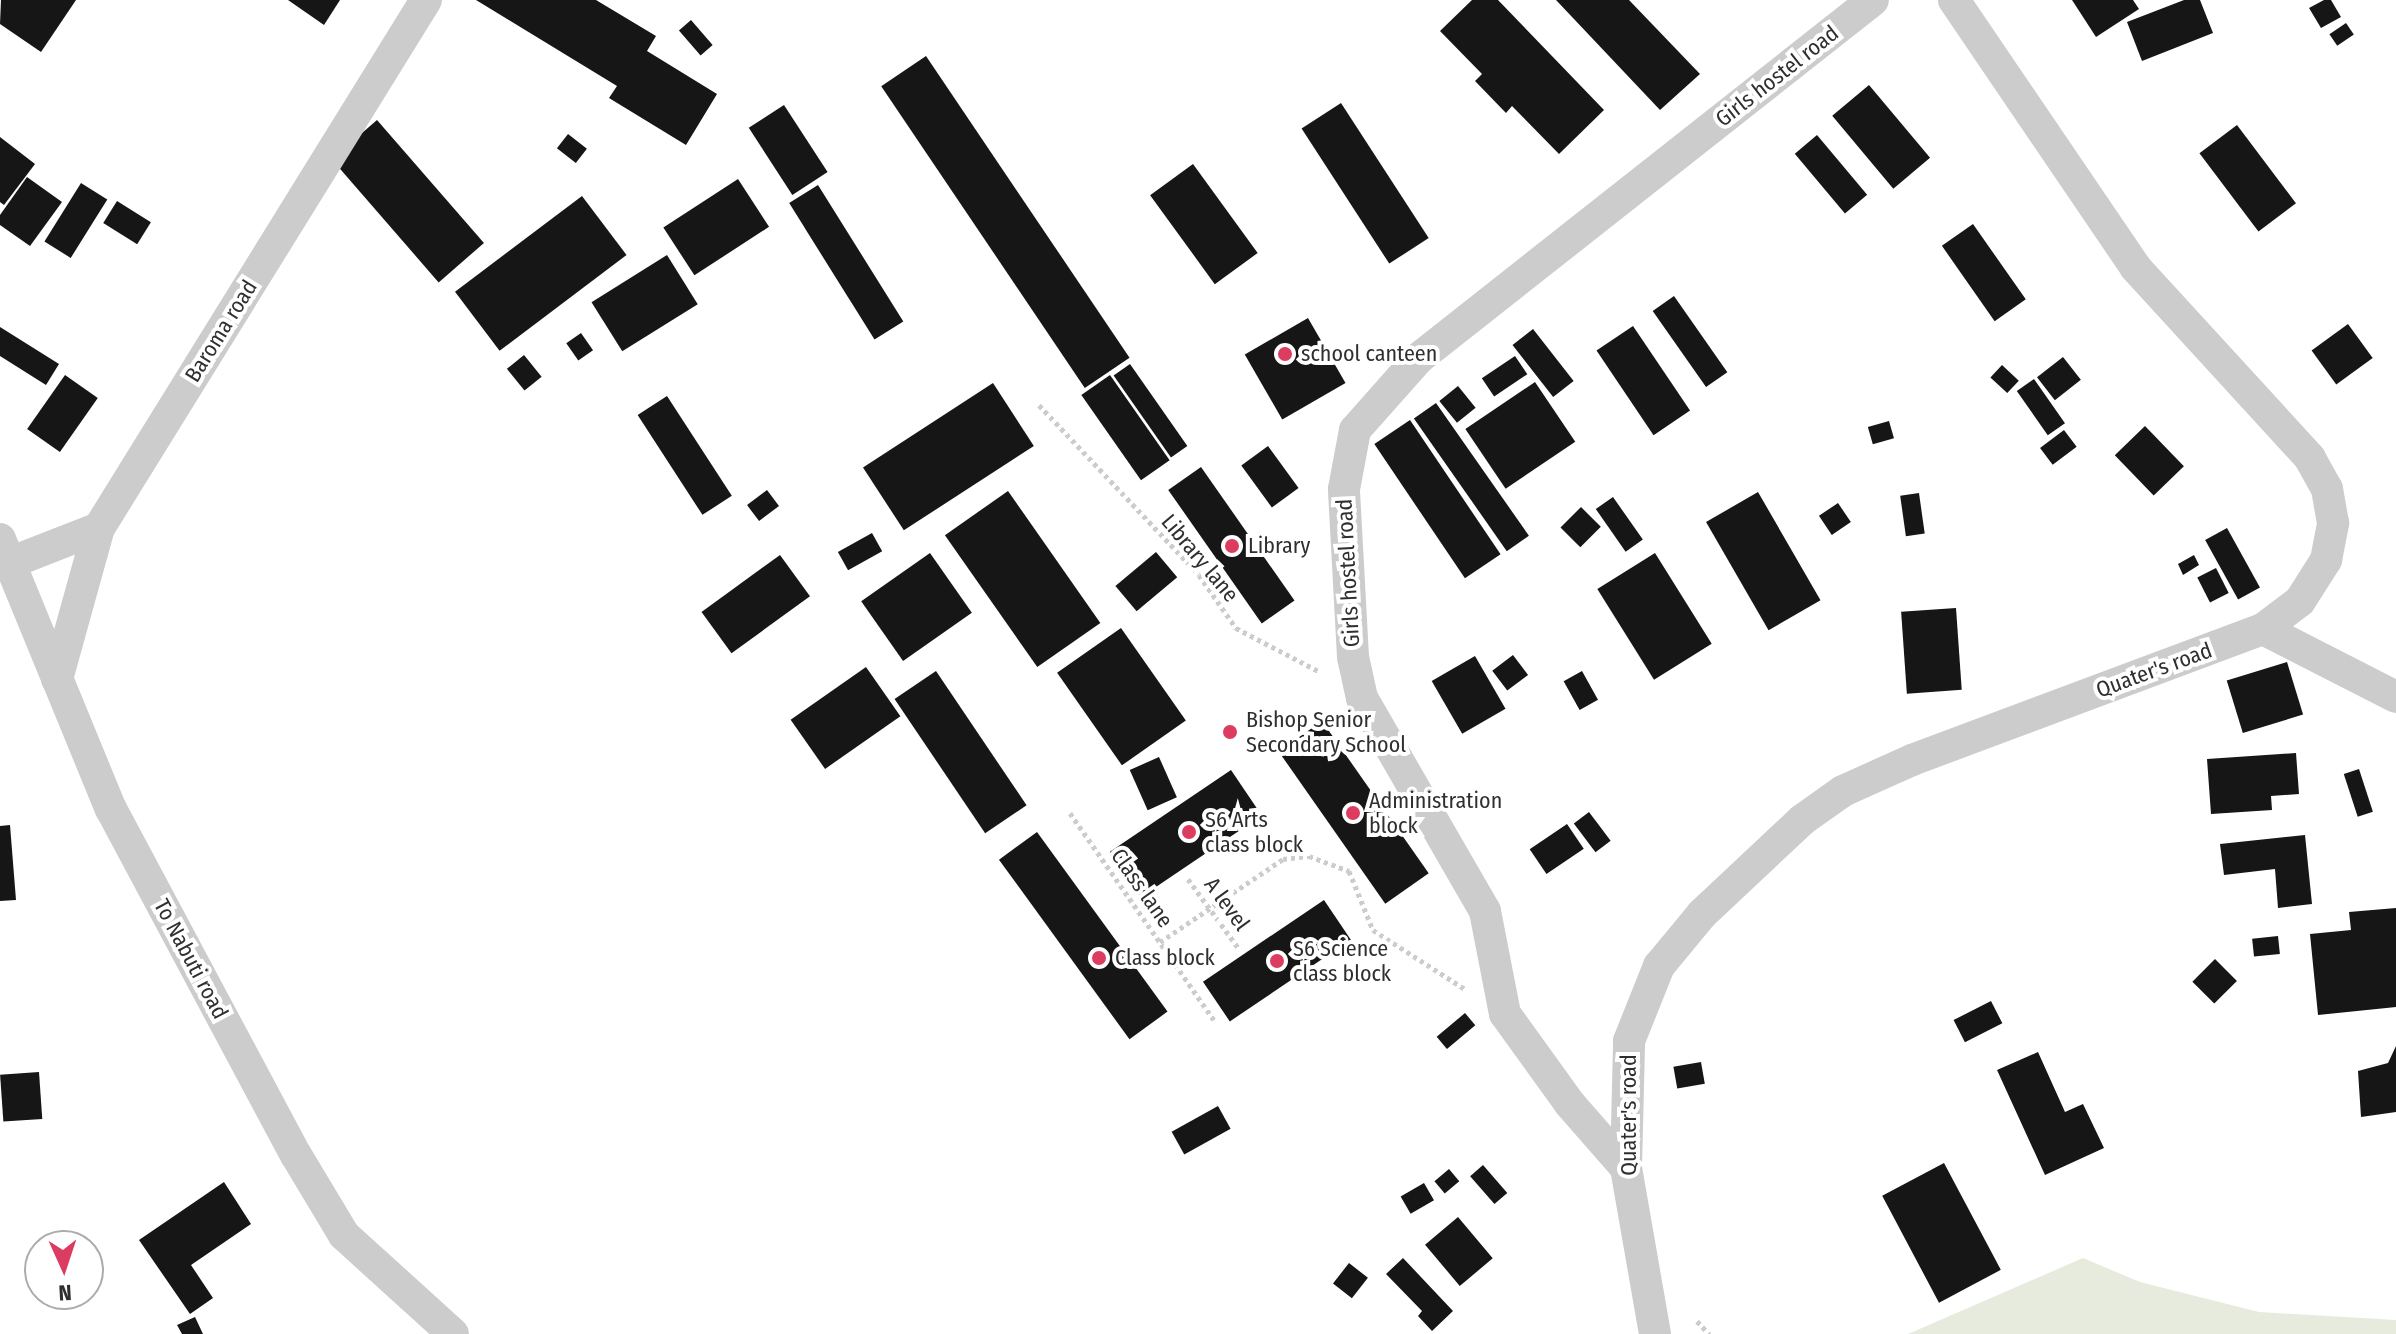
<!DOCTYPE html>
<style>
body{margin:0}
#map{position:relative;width:2396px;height:1334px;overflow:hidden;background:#fff;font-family:"Fira Sans Condensed",sans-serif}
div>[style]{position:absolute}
.green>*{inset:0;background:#e7ebde}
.building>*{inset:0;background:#161616;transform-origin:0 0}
.path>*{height:5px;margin-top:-2.5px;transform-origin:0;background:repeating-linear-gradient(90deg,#ccc 0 4px,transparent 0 8px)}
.street>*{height:32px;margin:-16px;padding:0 16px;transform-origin:16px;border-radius:16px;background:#ccc}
.dots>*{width:22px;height:22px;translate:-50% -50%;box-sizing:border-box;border:4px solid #fff;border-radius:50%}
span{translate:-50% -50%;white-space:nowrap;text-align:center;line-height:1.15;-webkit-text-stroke:8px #fff;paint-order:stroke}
.street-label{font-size:22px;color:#2f2f2f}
.poi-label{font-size:22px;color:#2f2f2f}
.left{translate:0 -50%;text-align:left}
.north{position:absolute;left:24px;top:1230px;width:80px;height:80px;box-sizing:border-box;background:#fff;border:2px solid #acacac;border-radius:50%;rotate:177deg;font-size:22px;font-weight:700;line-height:32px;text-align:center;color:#2f2f2f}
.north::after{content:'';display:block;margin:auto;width:28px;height:36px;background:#dc3c60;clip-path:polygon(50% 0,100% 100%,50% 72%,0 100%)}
</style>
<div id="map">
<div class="green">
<i style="clip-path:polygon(2083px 1258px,2140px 1282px,2259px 1312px,2396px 1320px,2396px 1334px,1908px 1334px)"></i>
</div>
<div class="building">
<i style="clip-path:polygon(1px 0,76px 0,41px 52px,0 24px)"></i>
<i style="clip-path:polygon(288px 0,340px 0,324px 25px)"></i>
<i style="clip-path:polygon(476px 0,596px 0,656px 36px,647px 51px,717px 94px,686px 145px,609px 98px,617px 86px)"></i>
<i style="clip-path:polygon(1472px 0,1498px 0,1604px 110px,1559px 154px,1512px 106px,1506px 113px,1475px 81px,1482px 74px,1440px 31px)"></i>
<i style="clip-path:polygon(1556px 0,1629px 0,1700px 74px,1660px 110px)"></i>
<i style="clip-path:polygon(2072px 0,2133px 0,2139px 9px,2096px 37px)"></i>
<i style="clip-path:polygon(2184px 0,2200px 0,2213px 33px,2142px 61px,2127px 22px)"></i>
<i style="clip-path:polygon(2324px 0,2331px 0,2341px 17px,2321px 28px,2309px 8px)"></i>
<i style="left:691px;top:20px;width:33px;height:16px;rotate:49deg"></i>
<i style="left:2346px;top:23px;width:14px;height:20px;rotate:56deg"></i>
<i style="left:926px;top:56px;width:364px;height:54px;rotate:56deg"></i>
<i style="left:1869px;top:85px;width:95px;height:48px;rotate:50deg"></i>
<i style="left:1341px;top:103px;width:161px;height:47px;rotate:57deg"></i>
<i style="left:784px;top:105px;width:80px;height:42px;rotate:57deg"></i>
<i style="left:377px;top:120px;width:163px;height:60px;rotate:49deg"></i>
<i style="left:2237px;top:125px;width:98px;height:47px;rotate:53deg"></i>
<i style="left:568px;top:134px;width:24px;height:18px;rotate:38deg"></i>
<i style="left:1817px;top:135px;width:78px;height:29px;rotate:50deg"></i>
<i style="clip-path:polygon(0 137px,35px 164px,4px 205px,0 202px)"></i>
<i style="left:1193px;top:164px;width:110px;height:53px;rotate:54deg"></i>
<i style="clip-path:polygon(27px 177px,62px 202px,30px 246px,0 225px,0 215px)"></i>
<i style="left:738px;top:179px;width:57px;height:89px;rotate:57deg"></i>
<i style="left:81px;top:183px;width:31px;height:69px;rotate:32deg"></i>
<i style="left:818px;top:185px;width:161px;height:34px;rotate:58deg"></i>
<i style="left:582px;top:196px;width:74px;height:159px;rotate:53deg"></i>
<i style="left:117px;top:201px;width:40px;height:26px;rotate:32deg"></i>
<i style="left:1973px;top:224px;width:92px;height:38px;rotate:55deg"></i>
<i style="left:667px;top:255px;width:58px;height:89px;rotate:58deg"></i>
<i style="left:1674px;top:296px;width:93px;height:26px;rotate:55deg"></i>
<i style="left:1308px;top:318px;width:75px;height:73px;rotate:60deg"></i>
<i style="left:2348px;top:324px;width:42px;height:45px;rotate:54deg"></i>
<i style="left:1633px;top:326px;width:102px;height:44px;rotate:56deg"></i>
<i style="clip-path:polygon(0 327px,59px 364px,46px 385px,0 356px)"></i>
<i style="left:1533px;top:329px;width:66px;height:26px;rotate:52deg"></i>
<i style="left:581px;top:333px;width:21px;height:18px;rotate:55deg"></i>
<i style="left:524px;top:355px;width:28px;height:22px;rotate:51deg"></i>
<i style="left:1515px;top:356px;width:22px;height:40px;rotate:56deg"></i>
<i style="left:2063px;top:357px;width:29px;height:33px;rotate:52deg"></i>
<i style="left:1130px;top:364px;width:100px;height:20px;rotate:55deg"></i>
<i style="left:2002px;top:365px;width:23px;height:17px;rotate:43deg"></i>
<i style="left:65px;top:375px;width:40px;height:66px;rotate:35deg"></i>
<i style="left:1110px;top:375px;width:104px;height:35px;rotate:55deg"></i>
<i style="left:2034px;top:379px;width:54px;height:21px;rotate:55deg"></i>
<i style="left:1535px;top:382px;width:72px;height:84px;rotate:56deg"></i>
<i style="left:993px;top:383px;width:75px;height:155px;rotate:57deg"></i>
<i style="left:1458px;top:386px;width:28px;height:24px;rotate:51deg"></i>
<i style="left:667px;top:396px;width:119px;height:35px;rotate:57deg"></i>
<i style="left:1436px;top:403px;width:162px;height:27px;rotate:55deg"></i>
<i style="left:1410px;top:420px;width:162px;height:43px;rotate:56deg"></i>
<i style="left:1889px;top:421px;width:18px;height:22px;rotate:74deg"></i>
<i style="left:2145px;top:426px;width:56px;height:42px;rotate:46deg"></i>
<i style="left:2064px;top:430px;width:21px;height:30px;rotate:53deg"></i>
<i style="left:1268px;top:446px;width:52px;height:33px;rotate:54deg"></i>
<i style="left:1201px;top:467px;width:163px;height:40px;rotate:55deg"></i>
<i style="left:767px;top:490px;width:20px;height:25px;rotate:53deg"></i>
<i style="left:1008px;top:491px;width:161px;height:77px;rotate:55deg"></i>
<i style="left:1758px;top:492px;width:125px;height:60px;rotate:60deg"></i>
<i style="left:1919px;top:493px;width:41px;height:19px;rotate:82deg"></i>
<i style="left:1613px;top:497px;width:52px;height:21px;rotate:55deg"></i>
<i style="left:1838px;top:503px;width:23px;height:23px;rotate:56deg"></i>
<i style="left:1581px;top:507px;width:28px;height:29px;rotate:45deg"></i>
<i style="left:2227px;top:528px;width:68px;height:25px;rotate:61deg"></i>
<i style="left:872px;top:533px;width:21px;height:39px;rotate:61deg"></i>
<i style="left:1156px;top:552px;width:33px;height:53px;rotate:50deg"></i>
<i style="left:930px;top:553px;width:73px;height:84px;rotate:55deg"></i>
<i style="left:1655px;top:553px;width:107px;height:68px;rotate:58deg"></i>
<i style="left:780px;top:555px;width:51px;height:97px;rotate:54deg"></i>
<i style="clip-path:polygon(2194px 555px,2199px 565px,2183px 575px,2178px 564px)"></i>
<i style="left:2216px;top:568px;width:28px;height:21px;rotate:63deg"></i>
<i style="left:1956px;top:608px;width:82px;height:55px;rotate:86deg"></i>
<i style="left:1121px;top:628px;width:113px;height:78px;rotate:55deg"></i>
<i style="left:1513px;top:655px;width:25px;height:26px;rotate:53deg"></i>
<i style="left:1475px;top:656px;width:61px;height:50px;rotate:60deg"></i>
<i style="left:2287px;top:662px;width:55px;height:63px;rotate:73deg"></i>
<i style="left:866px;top:667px;width:60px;height:92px;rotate:55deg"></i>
<i style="left:936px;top:671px;width:162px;height:50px;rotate:56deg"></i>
<i style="left:1582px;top:671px;width:33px;height:21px;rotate:61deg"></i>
<i style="left:1322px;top:721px;width:186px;height:53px;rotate:55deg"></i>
<i style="clip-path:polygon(2296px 753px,2299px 794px,2271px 796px,2272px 810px,2211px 814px,2207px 759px)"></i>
<i style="left:1159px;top:757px;width:44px;height:32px;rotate:66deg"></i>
<i style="left:2359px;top:769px;width:45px;height:16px;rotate:72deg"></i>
<i style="left:1231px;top:770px;width:55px;height:146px;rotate:56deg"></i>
<i style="left:1589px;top:812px;width:36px;height:19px;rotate:53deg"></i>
<i style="left:1567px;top:824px;width:30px;height:45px;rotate:56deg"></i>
<i style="clip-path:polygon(10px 825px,16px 900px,0 901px,0 826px)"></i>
<i style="left:1037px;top:832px;width:222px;height:47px;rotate:54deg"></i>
<i style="clip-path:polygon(2305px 835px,2312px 904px,2278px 908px,2275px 869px,2224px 875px,2220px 844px)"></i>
<i style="left:1324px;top:900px;width:48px;height:146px;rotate:56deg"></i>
<i style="clip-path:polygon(2396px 908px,2396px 1007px,2318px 1015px,2310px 934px,2351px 930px,2349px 912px)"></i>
<i style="left:2278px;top:936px;width:18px;height:26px;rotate:84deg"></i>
<i style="left:2215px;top:959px;width:31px;height:32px;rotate:45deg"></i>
<i style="left:1991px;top:1001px;width:25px;height:42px;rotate:63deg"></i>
<i style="left:1465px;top:1013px;width:16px;height:37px;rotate:50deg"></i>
<i style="clip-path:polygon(2396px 1046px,2396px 1112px,2361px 1117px,2358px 1071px,2388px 1063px)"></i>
<i style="clip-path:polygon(2038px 1052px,2065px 1112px,2083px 1104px,2104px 1148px,2045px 1175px,1997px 1070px)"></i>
<i style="left:1701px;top:1062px;width:22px;height:28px;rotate:80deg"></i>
<i style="left:39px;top:1072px;width:47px;height:39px;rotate:86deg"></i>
<i style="left:1218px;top:1106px;width:26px;height:53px;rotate:61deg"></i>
<i style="left:1944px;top:1163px;width:121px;height:70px;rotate:62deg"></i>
<i style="left:1483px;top:1165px;width:37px;height:17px;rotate:49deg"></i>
<i style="left:1449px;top:1169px;width:16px;height:19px;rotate:50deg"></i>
<i style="clip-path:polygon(224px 1182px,251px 1224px,191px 1265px,213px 1298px,190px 1314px,139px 1240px)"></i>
<i style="left:1424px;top:1183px;width:20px;height:27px;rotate:60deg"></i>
<i style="left:1458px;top:1217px;width:54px;height:43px;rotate:50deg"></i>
<i style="clip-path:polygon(1403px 1258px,1453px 1311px,1432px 1331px,1418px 1316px,1422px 1311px,1386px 1274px)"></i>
<i style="left:1349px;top:1263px;width:24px;height:26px;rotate:38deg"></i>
<i style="clip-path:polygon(195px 1317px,203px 1334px,182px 1334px,177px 1325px)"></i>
</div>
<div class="path">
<i style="left:1039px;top:405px;width:233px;rotate:46.7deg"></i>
<i style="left:1199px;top:575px;width:65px;rotate:55.1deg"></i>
<i style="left:1236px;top:628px;width:95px;rotate:27.6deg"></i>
<i style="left:1070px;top:813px;width:252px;rotate:55.2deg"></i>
<i style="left:1188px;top:879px;width:87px;rotate:53.9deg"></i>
<i style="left:1160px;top:942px;width:148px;rotate:-34deg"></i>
<i style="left:1283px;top:859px;width:26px;rotate:-7deg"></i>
<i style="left:1309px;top:856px;width:43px;rotate:20.6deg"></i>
<i style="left:1349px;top:871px;width:64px;rotate:67.9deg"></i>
<i style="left:1373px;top:930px;width:109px;rotate:32.7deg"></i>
<i style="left:1697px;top:1321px;width:18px;rotate:47deg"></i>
</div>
<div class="street">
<i style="left:0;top:539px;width:292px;rotate:67.7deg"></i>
<i style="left:111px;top:809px;width:392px;rotate:61.9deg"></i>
<i style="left:296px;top:1155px;width:93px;rotate:59deg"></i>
<i style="left:344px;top:1235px;width:147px;rotate:42.2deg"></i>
<i style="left:12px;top:562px;width:93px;rotate:-21.3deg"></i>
<i style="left:2263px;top:629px;width:149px;rotate:27.1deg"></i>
<i style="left:57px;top:679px;width:157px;rotate:-74.5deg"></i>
<i style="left:99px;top:528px;width:621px;rotate:-58.23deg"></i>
<i style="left:1626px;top:1168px;width:85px;rotate:-131.2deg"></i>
<i style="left:1570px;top:1104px;width:111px;rotate:-125.8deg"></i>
<i style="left:1505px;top:1014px;width:105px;rotate:-101deg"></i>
<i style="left:1485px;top:911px;width:246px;rotate:-120deg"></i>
<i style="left:1362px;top:698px;width:42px;rotate:-102.4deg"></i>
<i style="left:1353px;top:657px;width:168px;rotate:-93.1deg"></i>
<i style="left:1344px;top:489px;width:60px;rotate:-79.4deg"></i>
<i style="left:1355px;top:430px;width:96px;rotate:-48.4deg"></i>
<i style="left:1419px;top:358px;width:578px;rotate:-38.26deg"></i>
<i style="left:1655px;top:1334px;width:169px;rotate:-99.9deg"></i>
<i style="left:1626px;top:1168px;width:127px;rotate:-88.6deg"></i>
<i style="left:1629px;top:1041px;width:81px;rotate:-68.2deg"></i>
<i style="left:1659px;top:966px;width:67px;rotate:-50.4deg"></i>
<i style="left:1702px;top:914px;width:137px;rotate:-43.2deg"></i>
<i style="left:1802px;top:820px;width:50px;rotate:-35.3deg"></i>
<i style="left:1843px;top:791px;width:76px;rotate:-24.2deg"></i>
<i style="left:1912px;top:760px;width:375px;rotate:-20.5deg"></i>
<i style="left:2263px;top:629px;width:46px;rotate:-37.1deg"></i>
<i style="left:2300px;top:601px;width:49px;rotate:-57.6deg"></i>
<i style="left:2326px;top:560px;width:38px;rotate:-79deg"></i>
<i style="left:2333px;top:523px;width:35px;rotate:-100deg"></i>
<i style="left:2327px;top:489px;width:35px;rotate:-119deg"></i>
<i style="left:2310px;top:458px;width:258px;rotate:-132.5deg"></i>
<i style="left:2136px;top:268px;width:324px;rotate:-124.2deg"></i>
</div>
<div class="dots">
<i style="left:1285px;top:354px;background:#dc3c60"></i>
<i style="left:1232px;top:546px;background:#dc3c60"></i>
<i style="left:1230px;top:732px;background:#dc3c60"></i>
<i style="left:1353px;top:813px;background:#dc3c60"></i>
<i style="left:1189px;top:832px;background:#dc3c60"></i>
<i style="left:1099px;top:958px;background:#dc3c60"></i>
<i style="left:1277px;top:961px;background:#dc3c60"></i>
</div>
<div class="street-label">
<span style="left:1777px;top:76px;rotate:-38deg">Girls hostel road</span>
<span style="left:221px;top:331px;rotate:-58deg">Baroma road</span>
<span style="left:1200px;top:558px;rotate:50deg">Library lane</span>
<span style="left:1348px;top:573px;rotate:-93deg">Girls hostel road</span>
<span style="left:2154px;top:670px;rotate:-20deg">Quater's road</span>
<span style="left:1142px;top:888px;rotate:55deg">Class lane</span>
<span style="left:1227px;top:904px;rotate:54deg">A level</span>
<span style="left:191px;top:959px;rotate:62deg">To Nabuti road</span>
<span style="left:1629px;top:1115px;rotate:-90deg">Quater's road</span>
</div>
<div class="poi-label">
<span class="left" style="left:1301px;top:354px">school canteen</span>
<span class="left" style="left:1248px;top:546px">Library</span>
<span class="left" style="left:1246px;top:732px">Bishop Senior<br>Secondary School</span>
<span class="left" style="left:1369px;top:813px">Administration<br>block</span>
<span class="left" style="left:1205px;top:832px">S6 Arts<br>class block</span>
<span class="left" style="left:1293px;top:961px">S6 Science<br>class block</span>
<span class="left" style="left:1115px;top:958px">Class block</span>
</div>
<div class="north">N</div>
</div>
